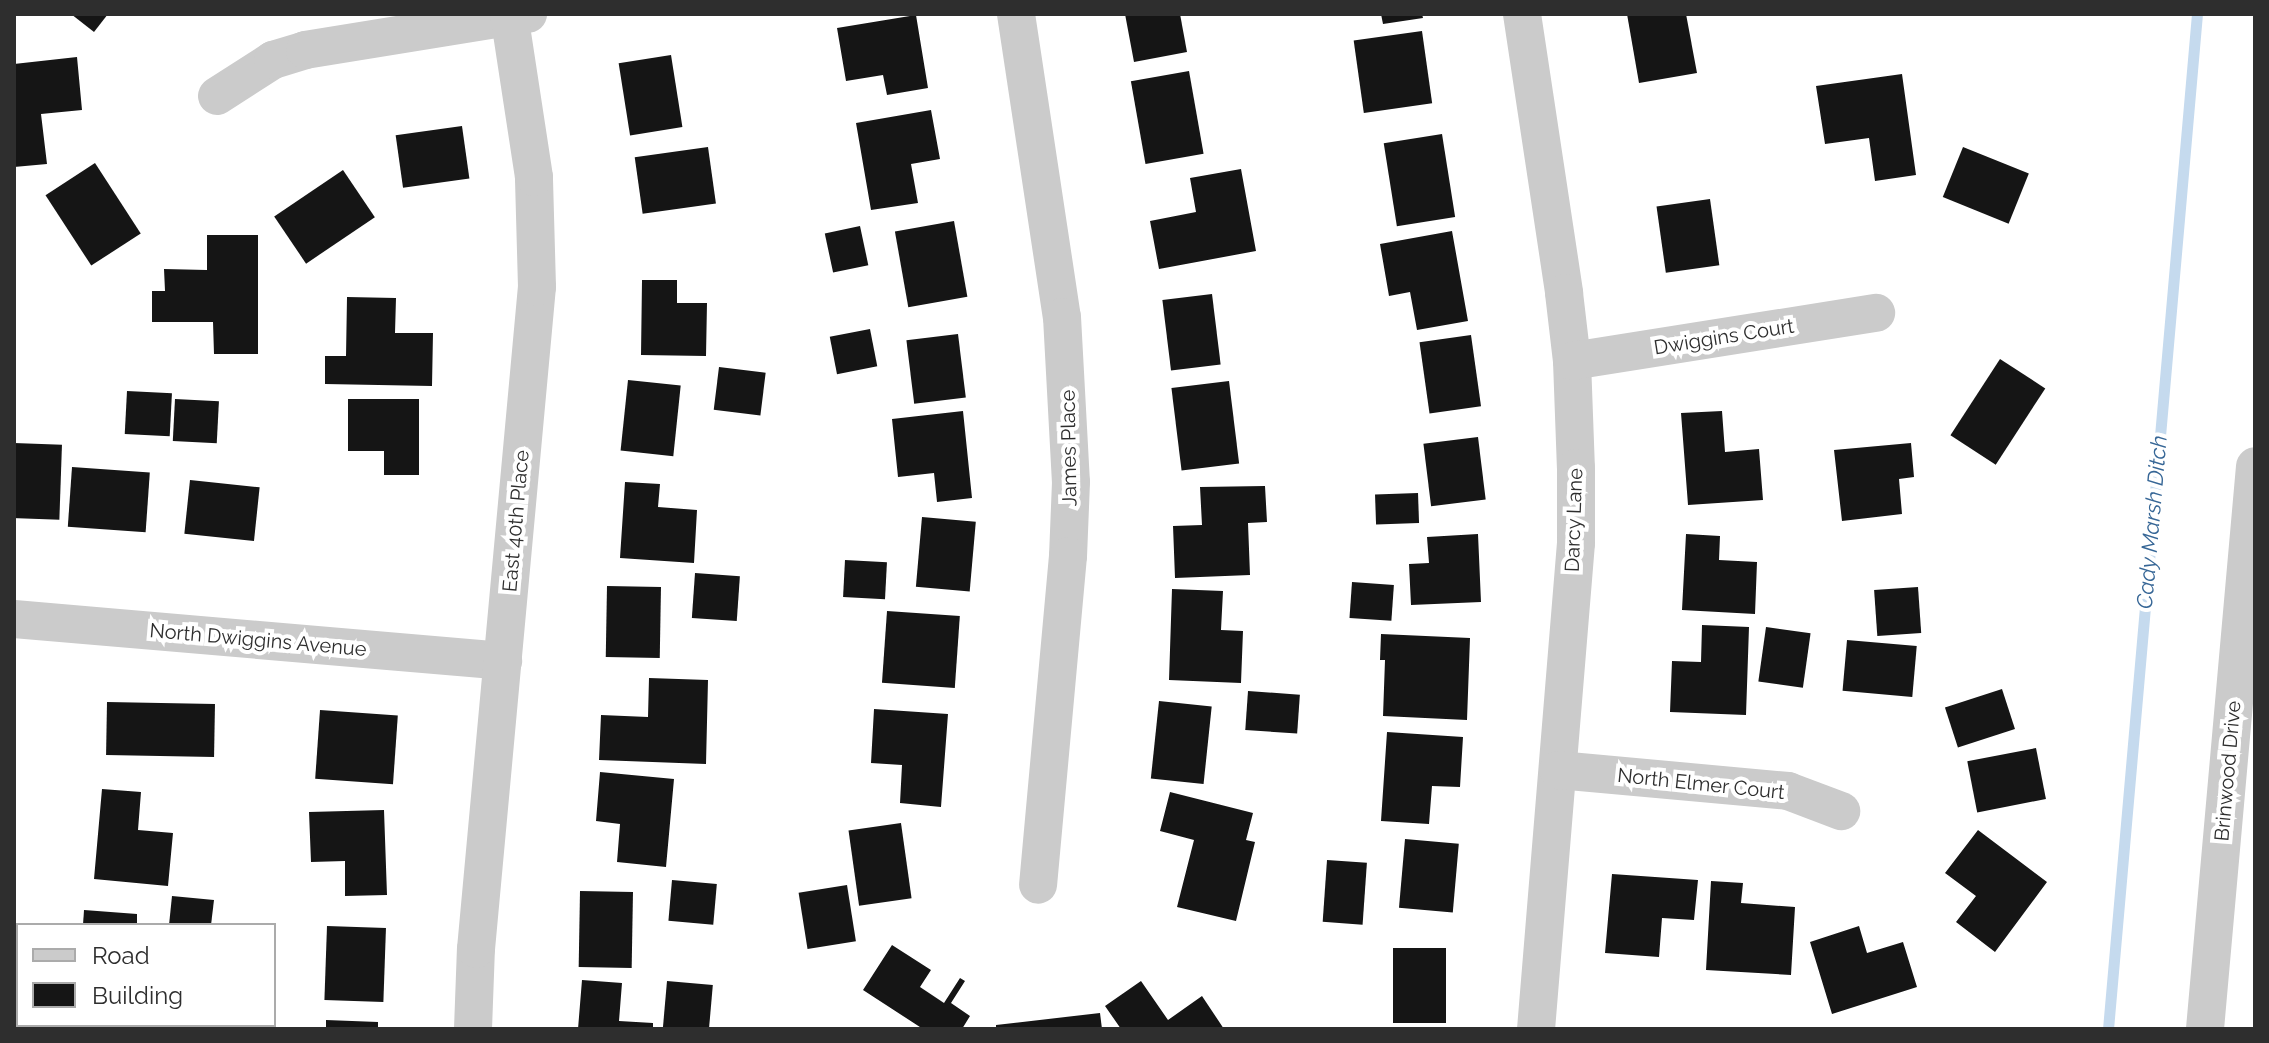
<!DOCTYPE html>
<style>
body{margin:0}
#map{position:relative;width:2269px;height:1043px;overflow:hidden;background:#fff;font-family:Raleway,sans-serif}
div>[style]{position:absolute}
.stream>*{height:11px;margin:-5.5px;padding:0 5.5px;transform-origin:5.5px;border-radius:5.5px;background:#c5daee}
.building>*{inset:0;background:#151515;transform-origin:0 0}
.minor>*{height:38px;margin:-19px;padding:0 19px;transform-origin:19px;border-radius:19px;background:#cbcbcb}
span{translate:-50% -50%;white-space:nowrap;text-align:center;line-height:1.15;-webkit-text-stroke:8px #fff;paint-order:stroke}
.street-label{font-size:20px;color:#2e2e2e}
.water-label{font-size:22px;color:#366696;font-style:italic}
.frame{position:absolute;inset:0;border:16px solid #2e2e2e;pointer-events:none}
.legend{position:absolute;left:16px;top:923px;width:260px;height:104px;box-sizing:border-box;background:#fff;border:2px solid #ababab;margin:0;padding:10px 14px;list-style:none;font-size:24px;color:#2e2e2e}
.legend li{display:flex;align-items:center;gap:16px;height:40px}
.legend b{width:40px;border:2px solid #ababab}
</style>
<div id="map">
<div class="stream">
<i style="left:2108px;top:1029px;width:1019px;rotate:-84.99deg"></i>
</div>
<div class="building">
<i style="clip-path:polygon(71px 14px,108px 14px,94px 32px)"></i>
<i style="clip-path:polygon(1125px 14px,1180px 14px,1187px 52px,1134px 62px)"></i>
<i style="clip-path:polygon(1381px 14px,1422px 14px,1423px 18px,1383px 24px)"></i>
<i style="clip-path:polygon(1627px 14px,1686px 14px,1697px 73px,1639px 83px)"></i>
<i style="clip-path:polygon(916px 15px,928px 88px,887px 95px,883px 75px,846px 81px,837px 28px)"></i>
<i style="left:1422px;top:31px;width:73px;height:69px;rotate:82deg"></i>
<i style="left:671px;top:55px;width:73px;height:53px;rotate:81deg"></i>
<i style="clip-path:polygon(77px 57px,82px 110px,41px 114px,47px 164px,14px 167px,14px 64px)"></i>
<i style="left:1189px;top:71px;width:84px;height:59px;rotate:80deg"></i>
<i style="clip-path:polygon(1902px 74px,1916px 175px,1875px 181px,1869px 138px,1825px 144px,1816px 86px)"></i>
<i style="clip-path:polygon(931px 110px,940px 159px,911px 164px,918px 203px,871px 210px,856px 123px)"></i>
<i style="left:462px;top:126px;width:53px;height:67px;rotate:82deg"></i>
<i style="left:1442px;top:134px;width:84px;height:59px;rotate:81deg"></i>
<i style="left:708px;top:147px;width:57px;height:74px;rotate:82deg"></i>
<i style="left:1963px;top:147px;width:71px;height:54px;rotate:22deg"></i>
<i style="left:95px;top:163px;width:84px;height:59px;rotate:57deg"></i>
<i style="clip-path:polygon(1241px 169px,1256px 251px,1159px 269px,1150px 221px,1196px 212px,1190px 178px)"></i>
<i style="left:343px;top:170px;width:57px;height:83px;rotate:56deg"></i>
<i style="left:1710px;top:199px;width:67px;height:54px;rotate:82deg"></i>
<i style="left:954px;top:221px;width:77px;height:60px;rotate:80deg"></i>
<i style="left:860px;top:226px;width:40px;height:36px;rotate:78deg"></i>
<i style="clip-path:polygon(1452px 231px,1468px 321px,1417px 330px,1410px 292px,1389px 296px,1380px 244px)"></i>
<i style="clip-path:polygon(207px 235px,258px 235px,258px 354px,214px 354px,213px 322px,152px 322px,152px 291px,165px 291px,164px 269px,207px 270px)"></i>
<i style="clip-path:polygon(642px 280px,677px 280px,677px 303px,707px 303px,706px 356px,641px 355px)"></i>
<i style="left:1212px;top:294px;width:71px;height:50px;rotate:83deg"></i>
<i style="clip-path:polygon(347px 297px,396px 298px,395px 333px,433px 333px,432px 386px,325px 384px,325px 356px,346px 356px)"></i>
<i style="left:870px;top:329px;width:38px;height:41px;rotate:79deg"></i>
<i style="left:958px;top:334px;width:64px;height:52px;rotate:83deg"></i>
<i style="left:1471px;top:335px;width:72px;height:52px;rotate:82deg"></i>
<i style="left:2000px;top:359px;width:54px;height:91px;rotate:33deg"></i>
<i style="left:719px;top:367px;width:47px;height:43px;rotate:7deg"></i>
<i style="left:628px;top:380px;width:53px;height:71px;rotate:6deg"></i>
<i style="left:1229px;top:381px;width:83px;height:58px;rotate:83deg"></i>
<i style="left:127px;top:391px;width:45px;height:43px;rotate:3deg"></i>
<i style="left:175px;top:399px;width:44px;height:42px;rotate:3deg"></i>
<i style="clip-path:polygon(348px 399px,419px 399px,419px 475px,384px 475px,384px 451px,348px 451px)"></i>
<i style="clip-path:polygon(963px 411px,972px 498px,937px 502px,934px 473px,898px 477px,892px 419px)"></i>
<i style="clip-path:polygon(1722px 411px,1725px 452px,1759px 449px,1763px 500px,1688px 505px,1681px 413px)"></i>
<i style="left:1478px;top:437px;width:63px;height:55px;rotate:83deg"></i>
<i style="left:14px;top:443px;width:48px;height:75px;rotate:2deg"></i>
<i style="clip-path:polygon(1911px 443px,1914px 477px,1899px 479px,1902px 514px,1842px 521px,1834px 450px)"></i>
<i style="left:72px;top:467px;width:78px;height:60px;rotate:4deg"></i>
<i style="left:190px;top:480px;width:70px;height:54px;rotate:6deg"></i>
<i style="clip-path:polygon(625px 482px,660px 484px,658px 507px,697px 510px,694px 563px,620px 558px)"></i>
<i style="clip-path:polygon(1265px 486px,1267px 522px,1248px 523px,1250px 575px,1175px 578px,1173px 526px,1202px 525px,1200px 487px)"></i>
<i style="left:1418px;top:493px;width:30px;height:43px;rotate:88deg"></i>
<i style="left:922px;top:517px;width:54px;height:70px;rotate:5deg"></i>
<i style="clip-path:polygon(1478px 534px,1481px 602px,1411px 605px,1409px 564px,1429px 563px,1427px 537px)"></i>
<i style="clip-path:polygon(1686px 534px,1720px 536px,1719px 560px,1757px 562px,1755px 614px,1682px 610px)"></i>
<i style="left:845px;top:560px;width:42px;height:37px;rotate:3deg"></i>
<i style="left:695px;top:573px;width:45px;height:45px;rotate:4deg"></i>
<i style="left:1352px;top:582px;width:42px;height:36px;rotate:4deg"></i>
<i style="left:607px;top:586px;width:54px;height:71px;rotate:1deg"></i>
<i style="left:1918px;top:587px;width:46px;height:44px;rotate:86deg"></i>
<i style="clip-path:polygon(1172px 589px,1223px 591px,1221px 630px,1243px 631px,1241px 683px,1169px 680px)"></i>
<i style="left:887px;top:611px;width:73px;height:72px;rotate:4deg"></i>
<i style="clip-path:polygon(1702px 625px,1749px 627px,1746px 715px,1670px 712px,1672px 661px,1701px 662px)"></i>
<i style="left:1766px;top:627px;width:45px;height:55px;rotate:8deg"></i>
<i style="clip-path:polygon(1381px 634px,1470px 638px,1467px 720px,1383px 716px,1385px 660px,1380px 660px)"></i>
<i style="left:1847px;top:640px;width:70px;height:51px;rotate:5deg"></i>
<i style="clip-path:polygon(649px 678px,708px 680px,706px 764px,599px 760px,601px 715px,648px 717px)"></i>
<i style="left:2002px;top:689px;width:42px;height:60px;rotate:72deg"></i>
<i style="left:1248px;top:691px;width:52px;height:39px;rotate:4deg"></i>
<i style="left:1159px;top:701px;width:53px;height:78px;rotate:6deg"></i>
<i style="left:107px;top:702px;width:108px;height:53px;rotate:1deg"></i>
<i style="clip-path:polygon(874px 709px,948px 714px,941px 807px,900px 803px,902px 765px,871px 763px)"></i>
<i style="left:320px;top:710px;width:78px;height:69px;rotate:4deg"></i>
<i style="clip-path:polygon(1387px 732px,1463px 737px,1460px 787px,1432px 786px,1429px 824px,1381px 821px)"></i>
<i style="left:2036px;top:748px;width:52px;height:70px;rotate:79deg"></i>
<i style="clip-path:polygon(600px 772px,674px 779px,666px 867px,617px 862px,620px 824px,596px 821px)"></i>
<i style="clip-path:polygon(102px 789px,141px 792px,138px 830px,173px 833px,168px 886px,94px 879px)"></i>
<i style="clip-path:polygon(1170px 792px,1253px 813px,1246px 840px,1255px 842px,1236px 921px,1177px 907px,1194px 840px,1160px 831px)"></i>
<i style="clip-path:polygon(384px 810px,387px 895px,345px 896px,345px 861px,311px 862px,309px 812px)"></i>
<i style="left:901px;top:823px;width:76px;height:53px;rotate:82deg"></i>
<i style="clip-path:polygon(1978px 830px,2047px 882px,1995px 952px,1956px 922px,1976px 896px,1945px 873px)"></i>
<i style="left:1405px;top:839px;width:54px;height:69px;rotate:5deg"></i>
<i style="left:1327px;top:860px;width:40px;height:62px;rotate:4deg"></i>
<i style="clip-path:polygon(1612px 874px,1698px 880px,1694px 920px,1662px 918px,1659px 957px,1605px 953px)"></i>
<i style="left:672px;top:880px;width:45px;height:41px;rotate:5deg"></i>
<i style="clip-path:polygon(1711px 881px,1743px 883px,1741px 903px,1795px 907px,1791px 975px,1706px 970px)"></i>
<i style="left:847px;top:885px;width:57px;height:49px;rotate:81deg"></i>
<i style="left:580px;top:891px;width:53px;height:76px;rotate:1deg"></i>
<i style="clip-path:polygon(172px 896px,214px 900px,211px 925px,169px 925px)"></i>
<i style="clip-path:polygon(84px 910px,137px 914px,137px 925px,83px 925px)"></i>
<i style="left:327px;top:926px;width:59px;height:74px;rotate:2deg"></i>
<i style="clip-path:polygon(1859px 926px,1867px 953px,1903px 942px,1917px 987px,1832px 1014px,1810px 942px)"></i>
<i style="clip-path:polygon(892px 945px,931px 970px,920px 987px,944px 1003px,960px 978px,965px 981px,951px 1003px,970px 1016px,962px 1029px,923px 1029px,863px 990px)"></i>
<i style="left:1393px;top:948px;width:53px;height:75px"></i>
<i style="clip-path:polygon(582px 980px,622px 983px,619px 1021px,653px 1023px,653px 1029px,578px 1029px)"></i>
<i style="left:667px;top:981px;width:46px;height:48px;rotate:5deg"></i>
<i style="clip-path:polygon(1141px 981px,1168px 1020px,1202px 996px,1224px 1029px,1121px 1029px,1105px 1006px)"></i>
<i style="clip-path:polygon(1100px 1013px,1102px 1029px,996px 1029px,996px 1025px)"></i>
<i style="clip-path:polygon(326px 1020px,378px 1022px,378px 1029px,326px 1029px)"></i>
<i style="left:106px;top:1025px;width:53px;height:4px"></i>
</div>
<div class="minor">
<i style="left:1016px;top:14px;width:306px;rotate:81.4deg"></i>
<i style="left:1062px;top:317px;width:165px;rotate:86.9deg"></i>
<i style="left:1071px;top:482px;width:74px;rotate:92.3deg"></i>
<i style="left:1068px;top:556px;width:330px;rotate:95.2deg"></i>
<i style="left:1522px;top:14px;width:282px;rotate:81.4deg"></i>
<i style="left:1564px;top:293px;width:68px;rotate:83.3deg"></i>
<i style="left:1572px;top:361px;width:107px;rotate:87.9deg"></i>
<i style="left:1576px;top:468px;width:75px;rotate:90deg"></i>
<i style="left:1576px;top:543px;width:488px;rotate:94.7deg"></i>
<i style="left:217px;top:96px;width:67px;rotate:-32.7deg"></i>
<i style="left:273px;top:60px;width:34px;rotate:-17deg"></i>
<i style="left:305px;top:50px;width:226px;rotate:-9.2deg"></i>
<i style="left:1572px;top:361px;width:308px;rotate:-9deg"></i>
<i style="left:14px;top:619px;width:491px;rotate:4.9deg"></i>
<i style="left:1558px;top:770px;width:231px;rotate:5.2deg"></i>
<i style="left:1788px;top:791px;width:57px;rotate:20.7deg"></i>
<i style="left:473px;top:1029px;width:80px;rotate:-87.9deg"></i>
<i style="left:476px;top:949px;width:665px;rotate:-84.74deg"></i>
<i style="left:537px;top:287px;width:110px;rotate:-91.6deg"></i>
<i style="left:534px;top:177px;width:165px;rotate:-98.7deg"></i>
<i style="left:2205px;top:1029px;width:565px;rotate:-84.92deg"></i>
</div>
<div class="street-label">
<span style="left:1724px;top:337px;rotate:-9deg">Dwiggins Court</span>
<span style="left:1069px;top:448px;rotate:-91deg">James Place</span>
<span style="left:1574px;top:520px;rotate:-88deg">Darcy Lane</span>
<span style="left:516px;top:521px;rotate:-85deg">East 40th Place</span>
<span style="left:258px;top:640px;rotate:5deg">North Dwiggins Avenue</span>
<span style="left:2228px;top:771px;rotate:-85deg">Brinwood Drive</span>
<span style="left:1701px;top:784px;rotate:6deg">North Elmer Court</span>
</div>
<div class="water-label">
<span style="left:2152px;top:522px;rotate:-85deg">Cady Marsh Ditch</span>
</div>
<div class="frame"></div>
<ul class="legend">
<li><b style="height:10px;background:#cbcbcb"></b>Road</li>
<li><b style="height:22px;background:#151515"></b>Building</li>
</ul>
</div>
